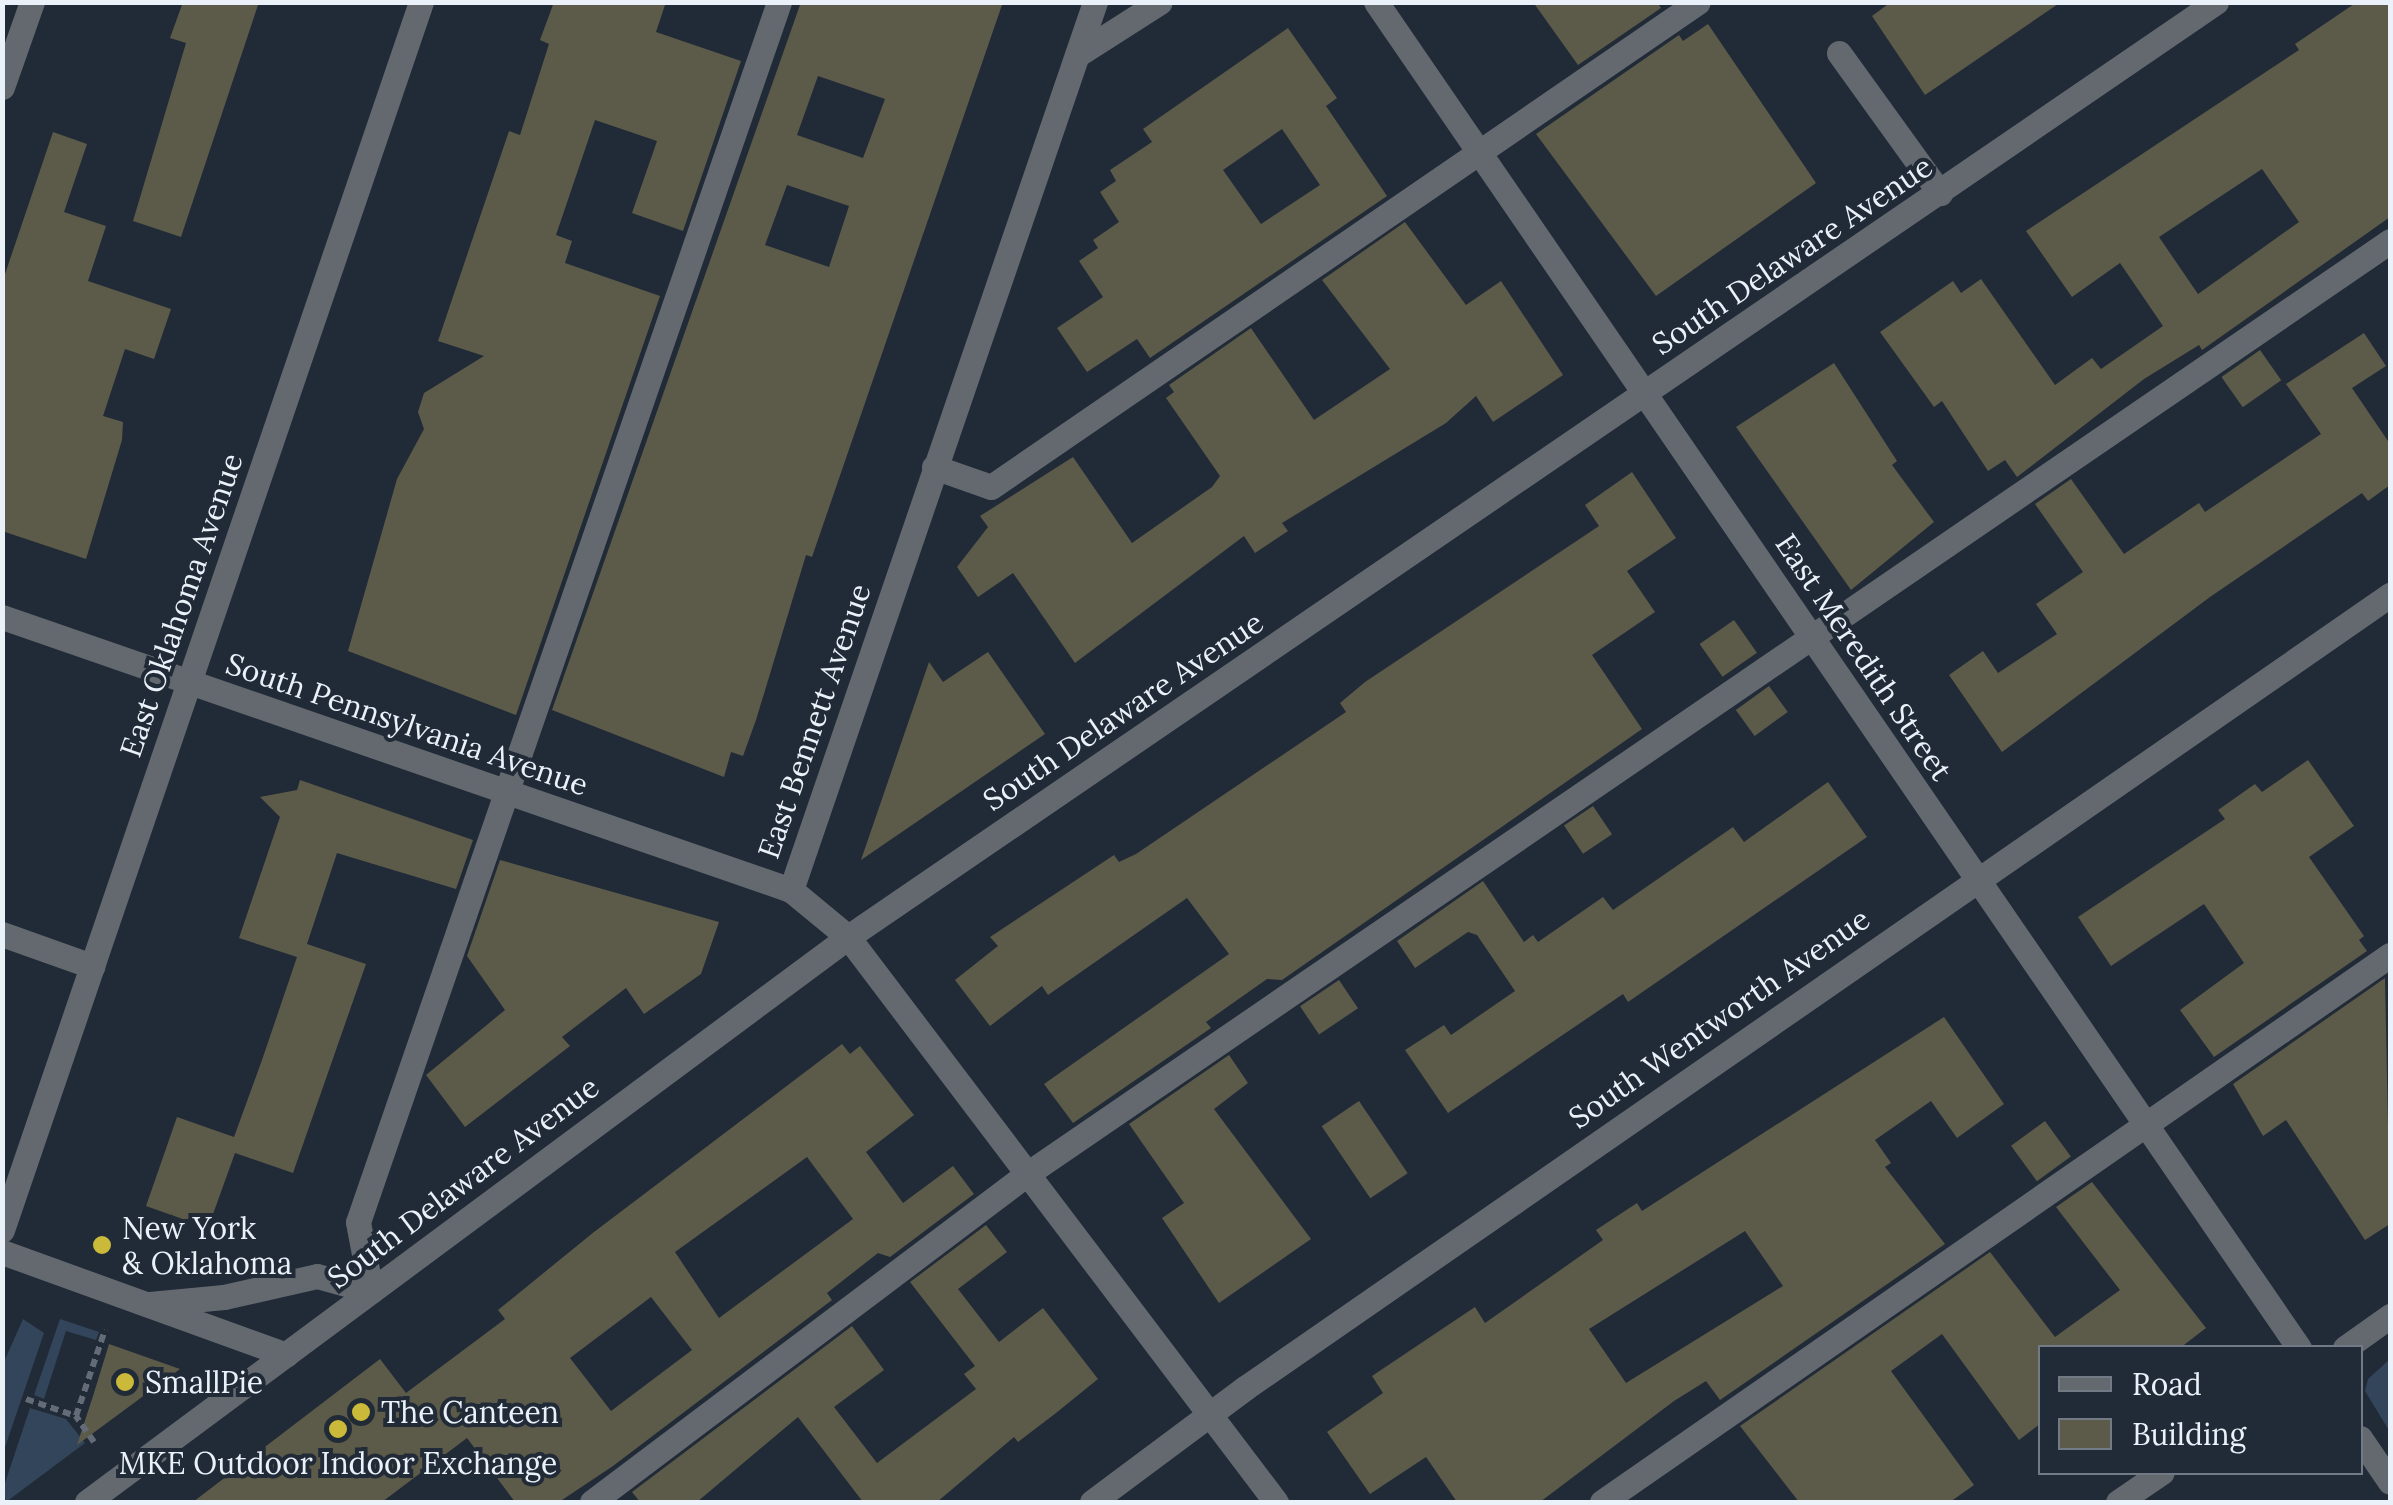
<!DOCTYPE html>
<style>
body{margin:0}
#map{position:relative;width:2393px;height:1505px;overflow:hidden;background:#212b37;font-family:Lora,serif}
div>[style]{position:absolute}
.green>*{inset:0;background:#33455b}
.building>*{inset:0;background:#5c5a49;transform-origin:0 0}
.path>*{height:6px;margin-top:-3px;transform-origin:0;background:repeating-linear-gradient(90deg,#636c76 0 8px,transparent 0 13px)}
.minor>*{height:25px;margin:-12.5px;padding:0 12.5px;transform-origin:12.5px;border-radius:12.5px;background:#646970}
.dots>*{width:28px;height:28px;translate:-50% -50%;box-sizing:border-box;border:5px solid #212b37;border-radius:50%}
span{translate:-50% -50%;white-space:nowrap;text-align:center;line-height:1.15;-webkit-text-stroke:8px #212b37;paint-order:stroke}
.street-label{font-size:30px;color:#eaf1f9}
.poi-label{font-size:30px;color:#eaf1f9}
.left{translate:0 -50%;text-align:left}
.frame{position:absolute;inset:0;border:5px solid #eaf1f9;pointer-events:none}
.legend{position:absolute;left:2038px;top:1345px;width:325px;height:130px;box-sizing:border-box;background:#212b37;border:2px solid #717a85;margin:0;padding:12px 18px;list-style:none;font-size:30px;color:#eaf1f9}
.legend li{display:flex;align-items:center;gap:20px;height:50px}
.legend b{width:50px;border:2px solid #717a85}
</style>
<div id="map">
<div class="green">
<i style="clip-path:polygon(23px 1319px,44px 1333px,3px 1453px,3px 1364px)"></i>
<i style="clip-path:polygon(60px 1319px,99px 1332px,96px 1340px,66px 1331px,44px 1399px,34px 1395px)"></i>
<i style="clip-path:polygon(2390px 1359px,2390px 1432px,2365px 1391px,2368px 1379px)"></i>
<i style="clip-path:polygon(30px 1408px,66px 1419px,85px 1443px,6px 1502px,3px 1489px)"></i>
</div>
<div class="building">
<i style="clip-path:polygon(183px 2px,259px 2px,181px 237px,133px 221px,186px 43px,170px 38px)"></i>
<i style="clip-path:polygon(554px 2px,666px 2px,656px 32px,741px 61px,683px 231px,632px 213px,657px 141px,595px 120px,556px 235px,572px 241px,565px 263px,660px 296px,516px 715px,348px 651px,397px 479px,424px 429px,418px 412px,424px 393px,484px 356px,438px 341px,509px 131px,520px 135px,549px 44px,540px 40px)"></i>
<i style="clip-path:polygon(evenodd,801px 2px,1003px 2px,812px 557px,806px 555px,756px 720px,743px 756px,731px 752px,724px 777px,552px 710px,801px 2px,818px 76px,885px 99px,863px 158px,797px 135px,818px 76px,801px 2px,787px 185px,849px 206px,829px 267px,765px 245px,787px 185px)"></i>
<i style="clip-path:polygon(1533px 2px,1657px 2px,1661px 8px,1578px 65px)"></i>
<i style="clip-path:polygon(1891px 2px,2061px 2px,1925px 95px,1872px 16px)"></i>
<i style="clip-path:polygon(evenodd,2357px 2px,2390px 2px,2390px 217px,2202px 350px,2199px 345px,2144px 379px,2017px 477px,2005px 460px,1988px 471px,1942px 401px,1934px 407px,1880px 332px,1953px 281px,1961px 293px,1981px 279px,2055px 385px,2092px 358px,2101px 369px,2163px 326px,2120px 263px,2072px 297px,2026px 231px,2299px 50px,2295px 44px,2357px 2px,2262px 169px,2299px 222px,2198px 294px,2159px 237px,2262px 169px)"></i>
<i style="clip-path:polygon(1708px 24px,1816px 183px,1656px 296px,1536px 134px,1679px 35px,1683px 41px)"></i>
<i style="clip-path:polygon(evenodd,1288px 28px,1337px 98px,1326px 106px,1387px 196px,1150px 358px,1137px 339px,1087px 372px,1057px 328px,1103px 297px,1079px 261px,1098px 248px,1093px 240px,1119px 222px,1100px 192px,1116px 181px,1110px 170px,1152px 142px,1143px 129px,1288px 28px,1282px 129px,1320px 185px,1261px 224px,1223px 170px,1282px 129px)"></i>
<i style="clip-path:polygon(53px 132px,87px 144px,64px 212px,106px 226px,88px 281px,171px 309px,154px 359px,125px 349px,103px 416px,123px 422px,122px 440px,86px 559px,2px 531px,2px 283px)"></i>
<i style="clip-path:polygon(1405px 222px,1466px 305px,1501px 281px,1563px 375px,1493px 422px,1476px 396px,1446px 423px,1282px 523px,1288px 531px,1255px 553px,1244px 536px,1075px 663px,1013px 573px,978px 597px,957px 567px,988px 527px,980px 516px,1073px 457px,1132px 543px,1212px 487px,1220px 476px,1166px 398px,1174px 392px,1169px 385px,1251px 328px,1314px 420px,1390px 369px,1322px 280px)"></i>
<i style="clip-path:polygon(2364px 333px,2386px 366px,2352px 388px,2390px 444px,2390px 485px,2368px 501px,2362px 493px,2210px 597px,2002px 752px,1949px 675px,1983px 651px,1998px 673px,2057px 634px,2036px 604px,2083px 572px,2035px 504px,2071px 479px,2124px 554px,2199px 503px,2205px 512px,2321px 434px,2286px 384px)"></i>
<i style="left:2260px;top:350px;width:37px;height:47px;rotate:55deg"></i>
<i style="clip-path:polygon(1834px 363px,1897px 461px,1892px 465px,1934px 522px,1851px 590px,1736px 427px)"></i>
<i style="clip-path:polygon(1632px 472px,1676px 538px,1627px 571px,1655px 612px,1592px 655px,1642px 729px,1282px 980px,1267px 979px,1206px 1022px,1211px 1028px,1073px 1123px,1044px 1084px,1229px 954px,1187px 898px,1048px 995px,1042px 986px,990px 1026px,955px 980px,998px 946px,990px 937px,1114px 855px,1119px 862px,1136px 854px,1346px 712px,1340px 703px,1365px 682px,1599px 526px,1585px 505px)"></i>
<i style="left:1734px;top:620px;width:40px;height:42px;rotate:55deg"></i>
<i style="clip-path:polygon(988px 652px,1045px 734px,861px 860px,929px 662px,943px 682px)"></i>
<i style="left:1769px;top:686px;width:32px;height:41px;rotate:54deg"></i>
<i style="clip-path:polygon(2308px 760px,2354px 826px,2309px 857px,2364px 936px,2359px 940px,2367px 951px,2214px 1057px,2180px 1010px,2244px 963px,2204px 904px,2111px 966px,2078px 917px,2225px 819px,2218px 810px,2255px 784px,2262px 792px)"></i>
<i style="clip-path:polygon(300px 780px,473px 840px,456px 889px,337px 853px,307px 944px,366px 964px,293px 1173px,235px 1153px,208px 1228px,146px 1206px,177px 1117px,234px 1137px,262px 1060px,297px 957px,239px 938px,280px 817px,260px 797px,297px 790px)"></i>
<i style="clip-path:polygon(1828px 782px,1867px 837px,1628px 1002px,1623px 994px,1448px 1113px,1405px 1050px,1444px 1025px,1451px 1035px,1515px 991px,1477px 935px,1468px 932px,1415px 968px,1397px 941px,1483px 881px,1524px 942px,1533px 935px,1538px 942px,1603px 897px,1613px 910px,1733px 827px,1744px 842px)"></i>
<i style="left:1593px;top:806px;width:34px;height:35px;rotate:56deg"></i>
<i style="clip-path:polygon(500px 860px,719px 922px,701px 974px,644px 1014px,626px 988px,562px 1037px,570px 1046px,465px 1127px,426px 1075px,505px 1010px,467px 956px)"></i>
<i style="clip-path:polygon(2385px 978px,2390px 1224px,2365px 1240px,2286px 1120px,2263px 1136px,2233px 1084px)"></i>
<i style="left:1339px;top:980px;width:34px;height:47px;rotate:56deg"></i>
<i style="clip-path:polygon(evenodd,1944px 1017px,2004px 1104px,1957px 1138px,1931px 1101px,1875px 1140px,1891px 1163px,1885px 1167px,1945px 1244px,1720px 1400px,1706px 1381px,1674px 1401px,1540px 1502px,1457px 1502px,1426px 1457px,1370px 1494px,1327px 1432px,1383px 1393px,1372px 1376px,1475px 1307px,1485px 1323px,1603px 1240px,1596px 1230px,1637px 1203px,1642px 1211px,1944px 1017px,1745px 1231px,1783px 1286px,1626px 1383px,1589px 1329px,1745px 1231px)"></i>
<i style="clip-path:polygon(evenodd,842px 1044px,850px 1054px,860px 1046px,914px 1115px,866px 1152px,903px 1203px,953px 1166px,974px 1194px,890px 1257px,878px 1253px,827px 1293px,832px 1300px,613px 1466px,559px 1502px,515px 1502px,467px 1438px,382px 1502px,193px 1502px,380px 1359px,406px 1393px,505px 1319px,498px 1310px,594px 1232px,842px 1044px,807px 1157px,853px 1219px,719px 1318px,675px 1252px,807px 1157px,842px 1044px,651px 1297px,692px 1350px,611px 1411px,570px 1358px,651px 1297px)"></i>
<i style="clip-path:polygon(1229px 1055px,1248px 1083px,1214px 1109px,1311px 1239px,1219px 1303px,1162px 1218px,1184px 1203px,1129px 1124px)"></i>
<i style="left:1359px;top:1101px;width:87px;height:45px;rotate:56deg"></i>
<i style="left:2045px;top:1121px;width:44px;height:42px;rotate:54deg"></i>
<i style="clip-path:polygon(2092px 1182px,2206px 1328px,2180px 1348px,2040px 1348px,2040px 1424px,2019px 1440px,1942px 1334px,1891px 1371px,1974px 1485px,1950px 1502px,1799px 1502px,1740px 1426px,1990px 1252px,2055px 1337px,2120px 1290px,2056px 1207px)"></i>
<i style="clip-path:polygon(986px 1225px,1007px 1252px,958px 1289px,999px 1342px,1043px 1308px,1098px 1379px,1056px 1413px,1018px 1442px,1014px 1437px,937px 1502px,863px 1502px,798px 1417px,697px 1502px,640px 1502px,632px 1492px,852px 1326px,884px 1370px,834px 1407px,877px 1463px,976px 1389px,964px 1374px,975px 1366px,910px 1282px)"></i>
<i style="clip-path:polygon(109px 1344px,180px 1369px,77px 1445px,93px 1396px)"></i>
</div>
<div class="path">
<i style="left:26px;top:1399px;width:53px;rotate:18.8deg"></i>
<i style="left:94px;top:1442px;width:32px;rotate:-125deg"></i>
<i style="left:76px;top:1416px;width:91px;rotate:-71.4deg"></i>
</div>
<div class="minor">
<i style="left:1095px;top:2px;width:939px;rotate:108.9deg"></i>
<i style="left:791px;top:890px;width:74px;rotate:39.5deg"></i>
<i style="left:848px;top:937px;width:709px;rotate:52.86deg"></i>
<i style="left:1376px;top:2px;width:1632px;rotate:55.56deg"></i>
<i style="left:1839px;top:53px;width:173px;rotate:54.2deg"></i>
<i style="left:1077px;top:55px;width:98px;rotate:-32.6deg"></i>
<i style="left:2px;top:87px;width:90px;rotate:-70.6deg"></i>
<i style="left:934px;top:467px;width:60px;rotate:19.3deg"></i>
<i style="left:991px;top:487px;width:857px;rotate:-34.45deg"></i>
<i style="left:2px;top:617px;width:835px;rotate:19.09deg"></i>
<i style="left:2px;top:934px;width:96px;rotate:19.6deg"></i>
<i style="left:2px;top:1230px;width:1298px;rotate:-71.16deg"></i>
<i style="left:2px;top:1252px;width:302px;rotate:19.9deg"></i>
<i style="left:150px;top:1304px;width:74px;rotate:-5.4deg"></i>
<i style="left:224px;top:1297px;width:95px;rotate:-12.7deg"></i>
<i style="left:317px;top:1276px;width:56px;rotate:15.5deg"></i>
<i style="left:371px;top:1291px;width:70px;rotate:-100.7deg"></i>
<i style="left:358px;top:1222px;width:1291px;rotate:-70.96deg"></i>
<i style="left:2345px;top:1348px;width:55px;rotate:-35.4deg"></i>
<i style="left:2360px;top:1438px;width:53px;rotate:55.7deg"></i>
<i style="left:87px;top:1502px;width:948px;rotate:-36.59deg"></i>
<i style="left:848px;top:937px;width:1657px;rotate:-34.35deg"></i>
<i style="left:592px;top:1502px;width:545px;rotate:-37.02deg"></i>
<i style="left:1027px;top:1174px;width:1652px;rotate:-34.39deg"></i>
<i style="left:1092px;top:1502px;width:191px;rotate:-36.7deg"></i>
<i style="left:1245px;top:1388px;width:1393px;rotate:-34.71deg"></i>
<i style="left:1602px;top:1502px;width:959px;rotate:-34.77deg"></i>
<i style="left:2118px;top:1502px;width:53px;rotate:-34.3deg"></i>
</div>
<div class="dots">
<i style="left:102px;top:1245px;background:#cbba39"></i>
<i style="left:125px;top:1382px;background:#cbba39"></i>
<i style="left:361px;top:1412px;background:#cbba39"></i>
<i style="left:338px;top:1429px;background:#cbba39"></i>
</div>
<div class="street-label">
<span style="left:1792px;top:255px;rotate:-34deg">South Delaware Avenue</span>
<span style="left:181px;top:605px;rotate:-71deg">East Oklahoma Avenue</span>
<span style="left:1864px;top:657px;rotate:56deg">East Meredith Street</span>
<span style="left:1123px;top:711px;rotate:-34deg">South Delaware Avenue</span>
<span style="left:814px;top:721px;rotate:-71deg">East Bennett Avenue</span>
<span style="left:407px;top:724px;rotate:19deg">South Pennsylvania Avenue</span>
<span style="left:1719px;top:1018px;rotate:-35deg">South Wentworth Avenue</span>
<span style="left:463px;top:1182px;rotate:-37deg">South Delaware Avenue</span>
</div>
<div class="poi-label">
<span class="left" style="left:122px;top:1245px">New York<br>&amp; Oklahoma</span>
<span class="left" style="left:145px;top:1382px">SmallPie</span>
<span class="left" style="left:381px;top:1412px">The Canteen</span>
<span style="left:338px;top:1463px">MKE Outdoor Indoor Exchange</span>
</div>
<div class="frame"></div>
<ul class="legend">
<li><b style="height:12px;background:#646970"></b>Road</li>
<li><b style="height:28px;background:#5c5a49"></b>Building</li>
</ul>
</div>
